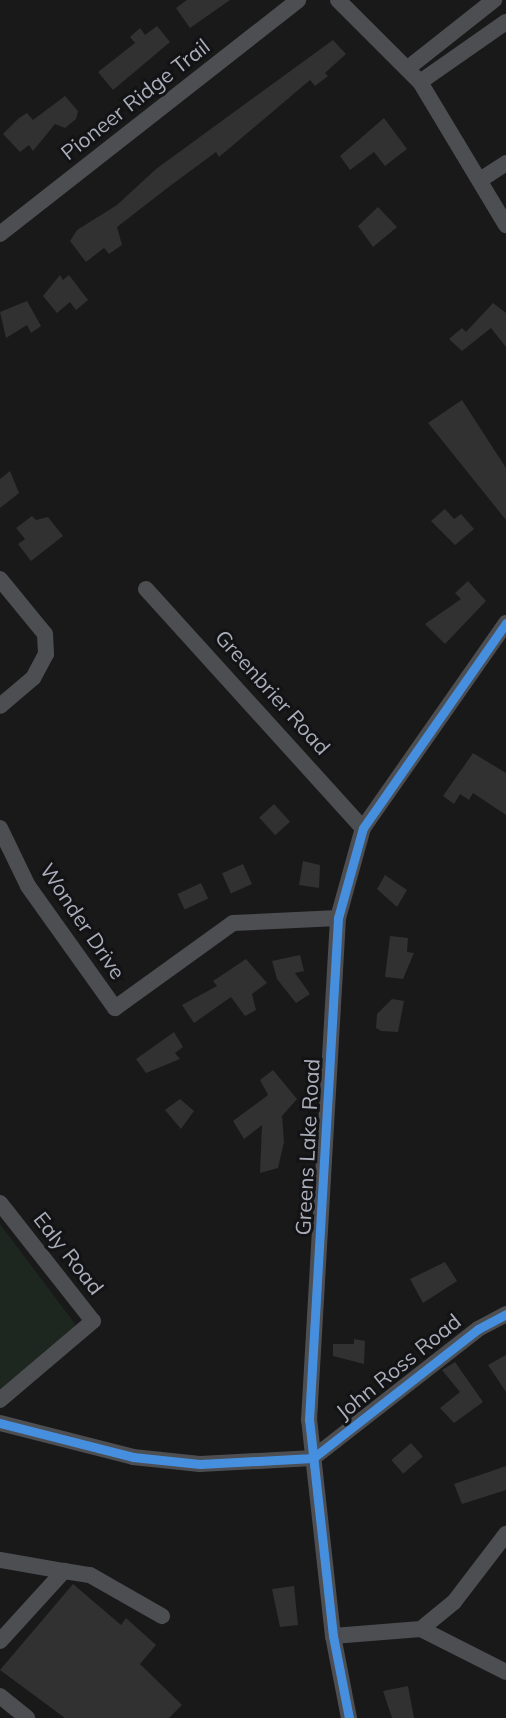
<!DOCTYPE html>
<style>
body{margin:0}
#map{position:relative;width:506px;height:1718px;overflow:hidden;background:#191919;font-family:Mulish,sans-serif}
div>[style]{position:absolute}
.green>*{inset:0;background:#1e2620}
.building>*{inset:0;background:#313131;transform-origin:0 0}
.minor>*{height:16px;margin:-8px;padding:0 8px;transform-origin:8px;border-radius:8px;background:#4c4e52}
.cycleway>*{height:9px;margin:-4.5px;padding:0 4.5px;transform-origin:4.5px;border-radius:4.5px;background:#468fdf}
span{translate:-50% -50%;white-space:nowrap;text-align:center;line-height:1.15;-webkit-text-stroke:6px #131315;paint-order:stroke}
.street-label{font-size:21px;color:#a9aeba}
</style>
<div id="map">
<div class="green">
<i style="clip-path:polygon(0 1224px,76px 1325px,0 1394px)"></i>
</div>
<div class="building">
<i style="clip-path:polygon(187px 0,230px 0,190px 28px,176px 8px)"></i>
<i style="clip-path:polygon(157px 26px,170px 42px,113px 90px,98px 72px,135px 43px,130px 37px,140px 28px,145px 35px)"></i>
<i style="clip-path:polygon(333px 40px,346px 54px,325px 73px,328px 76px,315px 86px,310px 80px,219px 157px,216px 152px,170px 186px,117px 227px,122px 245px,109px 254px,104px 248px,86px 262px,70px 241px,77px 230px,117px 205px,156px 169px)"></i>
<i style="clip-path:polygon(65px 96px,78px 111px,76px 119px,65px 128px,55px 124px,33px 151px,29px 145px,20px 152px,3px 134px,19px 118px,27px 113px,33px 120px)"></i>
<i style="clip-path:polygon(384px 118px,407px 149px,385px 166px,374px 152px,350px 170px,340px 156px)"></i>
<i style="clip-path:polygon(378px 207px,397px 227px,373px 247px,358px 226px)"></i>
<i style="clip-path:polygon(60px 275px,63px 280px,69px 275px,88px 300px,76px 310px,70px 302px,57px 313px,43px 296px)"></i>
<i style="clip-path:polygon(27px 301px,41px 326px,31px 333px,27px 325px,6px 338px,0 312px)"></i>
<i style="clip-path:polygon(493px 303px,506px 313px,506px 347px,491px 328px,462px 351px,449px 339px,462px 328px,466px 332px)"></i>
<i style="clip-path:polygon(462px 400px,506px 468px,506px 520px,428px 423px)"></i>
<i style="clip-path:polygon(10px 471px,19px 493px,0 508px,0 479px)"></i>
<i style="clip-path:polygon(445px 509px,454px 519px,461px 514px,474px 529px,455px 545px,431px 521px)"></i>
<i style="clip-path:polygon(32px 516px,36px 520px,48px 517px,63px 536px,31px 561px,18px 544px,25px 539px,16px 528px)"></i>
<i style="clip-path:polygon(468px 581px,486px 601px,445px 644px,425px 624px,461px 599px,455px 593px)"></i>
<i style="clip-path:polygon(473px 753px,506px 773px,506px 815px,473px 793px,469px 800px,460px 794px,454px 804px,443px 796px)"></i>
<i style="left:274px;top:804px;width:24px;height:20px;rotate:48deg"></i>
<i style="clip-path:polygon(303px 861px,320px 865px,319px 888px,299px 885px)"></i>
<i style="left:243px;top:864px;width:22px;height:23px;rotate:66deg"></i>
<i style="clip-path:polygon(385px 875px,407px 890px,397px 907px,377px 889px)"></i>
<i style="left:201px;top:883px;width:17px;height:26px;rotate:65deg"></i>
<i style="clip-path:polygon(390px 936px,408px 938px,407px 952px,414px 953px,403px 979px,385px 977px)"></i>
<i style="clip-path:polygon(300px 955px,304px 971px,295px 973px,310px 994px,296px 1003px,277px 979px,272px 961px)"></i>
<i style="clip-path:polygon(246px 959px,267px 983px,252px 994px,256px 1010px,245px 1016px,231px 997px,194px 1023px,182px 1005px,217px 986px,213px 981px)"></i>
<i style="clip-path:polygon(392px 999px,404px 1001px,398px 1032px,381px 1031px,376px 1028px,377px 1014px)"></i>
<i style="clip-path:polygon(174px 1032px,183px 1047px,175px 1053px,180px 1059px,146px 1073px,136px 1059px)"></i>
<i style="clip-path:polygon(273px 1070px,297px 1099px,282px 1116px,284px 1142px,278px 1168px,260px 1173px,262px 1125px,244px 1139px,233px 1121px,268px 1095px,260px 1080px)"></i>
<i style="clip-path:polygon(180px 1099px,194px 1111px,181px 1129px,165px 1110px)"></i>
<i style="clip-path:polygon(445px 1262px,457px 1281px,423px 1303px,410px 1279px)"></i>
<i style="clip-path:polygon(354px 1339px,365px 1341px,364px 1364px,333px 1356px,333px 1344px,354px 1344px)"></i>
<i style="clip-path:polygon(506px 1355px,506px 1392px,488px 1365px)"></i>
<i style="clip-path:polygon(455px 1362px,483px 1402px,454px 1423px,440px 1408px,460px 1392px,442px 1370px)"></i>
<i style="left:411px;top:1443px;width:18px;height:26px;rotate:49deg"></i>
<i style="clip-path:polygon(506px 1466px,506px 1490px,462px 1504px,454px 1484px)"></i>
<i style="clip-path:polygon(73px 1584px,121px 1625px,126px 1618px,156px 1645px,140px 1664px,182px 1705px,169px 1718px,65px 1718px,0 1670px)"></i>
<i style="clip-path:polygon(294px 1586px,298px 1625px,280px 1627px,272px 1589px)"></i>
<i style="clip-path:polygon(408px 1686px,414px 1718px,392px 1718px,383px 1691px)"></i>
</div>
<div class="minor">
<i style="left:338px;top:0;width:116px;rotate:45deg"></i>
<i style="left:420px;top:82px;width:167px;rotate:59deg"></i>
<i style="left:408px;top:68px;width:110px;rotate:-38.3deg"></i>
<i style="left:420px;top:82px;width:105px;rotate:-34.9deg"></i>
<i style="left:480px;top:180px;width:31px;rotate:-33deg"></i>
<i style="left:0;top:234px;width:379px;rotate:-38.1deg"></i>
<i style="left:0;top:579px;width:71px;rotate:50.7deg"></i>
<i style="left:45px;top:634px;width:20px;rotate:87deg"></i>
<i style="left:46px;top:654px;width:27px;rotate:118deg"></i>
<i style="left:33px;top:678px;width:43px;rotate:139.7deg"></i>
<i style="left:146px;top:589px;width:323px;rotate:47.8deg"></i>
<i style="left:0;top:828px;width:64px;rotate:64.2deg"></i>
<i style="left:28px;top:886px;width:150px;rotate:54.5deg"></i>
<i style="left:115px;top:1008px;width:145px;rotate:-35.8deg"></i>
<i style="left:233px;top:923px;width:105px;rotate:-2.7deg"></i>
<i style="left:0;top:1203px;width:150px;rotate:51.8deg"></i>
<i style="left:93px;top:1321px;width:122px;rotate:139.7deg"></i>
<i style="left:0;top:1423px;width:137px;rotate:14.3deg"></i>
<i style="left:133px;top:1457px;width:67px;rotate:6deg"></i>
<i style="left:200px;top:1464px;width:113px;rotate:-3deg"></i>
<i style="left:313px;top:1458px;width:209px;rotate:-38deg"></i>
<i style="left:478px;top:1329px;width:32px;rotate:-28deg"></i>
<i style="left:0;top:1560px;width:65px;rotate:9.8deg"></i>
<i style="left:421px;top:1629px;width:43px;rotate:-39.3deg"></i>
<i style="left:454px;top:1602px;width:86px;rotate:-52.6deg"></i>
<i style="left:333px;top:1636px;width:88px;rotate:-4.5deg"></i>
<i style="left:421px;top:1629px;width:95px;rotate:26.8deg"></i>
<i style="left:0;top:1641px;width:95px;rotate:-47.6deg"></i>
<i style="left:64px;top:1571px;width:26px;rotate:9deg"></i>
<i style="left:90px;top:1575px;width:83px;rotate:29.7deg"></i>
<i style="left:0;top:1696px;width:35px;rotate:39deg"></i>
<i style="left:349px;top:1718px;width:84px;rotate:-101deg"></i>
<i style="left:333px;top:1636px;width:217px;rotate:-96.3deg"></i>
<i style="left:309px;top:1420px;width:503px;rotate:-86.69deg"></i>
<i style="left:338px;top:918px;width:93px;rotate:-74.5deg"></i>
<i style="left:363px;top:828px;width:250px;rotate:-55.1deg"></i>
</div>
<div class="cycleway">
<i style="left:0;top:1423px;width:137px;rotate:14.3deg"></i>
<i style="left:133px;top:1457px;width:67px;rotate:6deg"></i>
<i style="left:200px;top:1464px;width:113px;rotate:-3deg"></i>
<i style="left:313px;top:1458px;width:209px;rotate:-38deg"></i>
<i style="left:478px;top:1329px;width:32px;rotate:-28deg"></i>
<i style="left:349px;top:1718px;width:84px;rotate:-101deg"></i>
<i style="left:333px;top:1636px;width:217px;rotate:-96.3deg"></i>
<i style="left:309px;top:1420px;width:503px;rotate:-86.69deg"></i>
<i style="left:338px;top:918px;width:93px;rotate:-74.5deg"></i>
<i style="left:363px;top:828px;width:250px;rotate:-55.1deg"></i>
</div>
<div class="street-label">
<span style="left:135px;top:99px;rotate:-38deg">Pioneer Ridge Trail</span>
<span style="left:273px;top:692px;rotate:48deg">Greenbrier Road</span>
<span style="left:83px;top:921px;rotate:56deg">Wonder Drive</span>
<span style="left:307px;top:1147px;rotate:-87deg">Greens Lake Road</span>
<span style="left:69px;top:1253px;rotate:52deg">Ealy Road</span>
<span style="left:398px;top:1366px;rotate:-39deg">John Ross Road</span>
</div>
</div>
